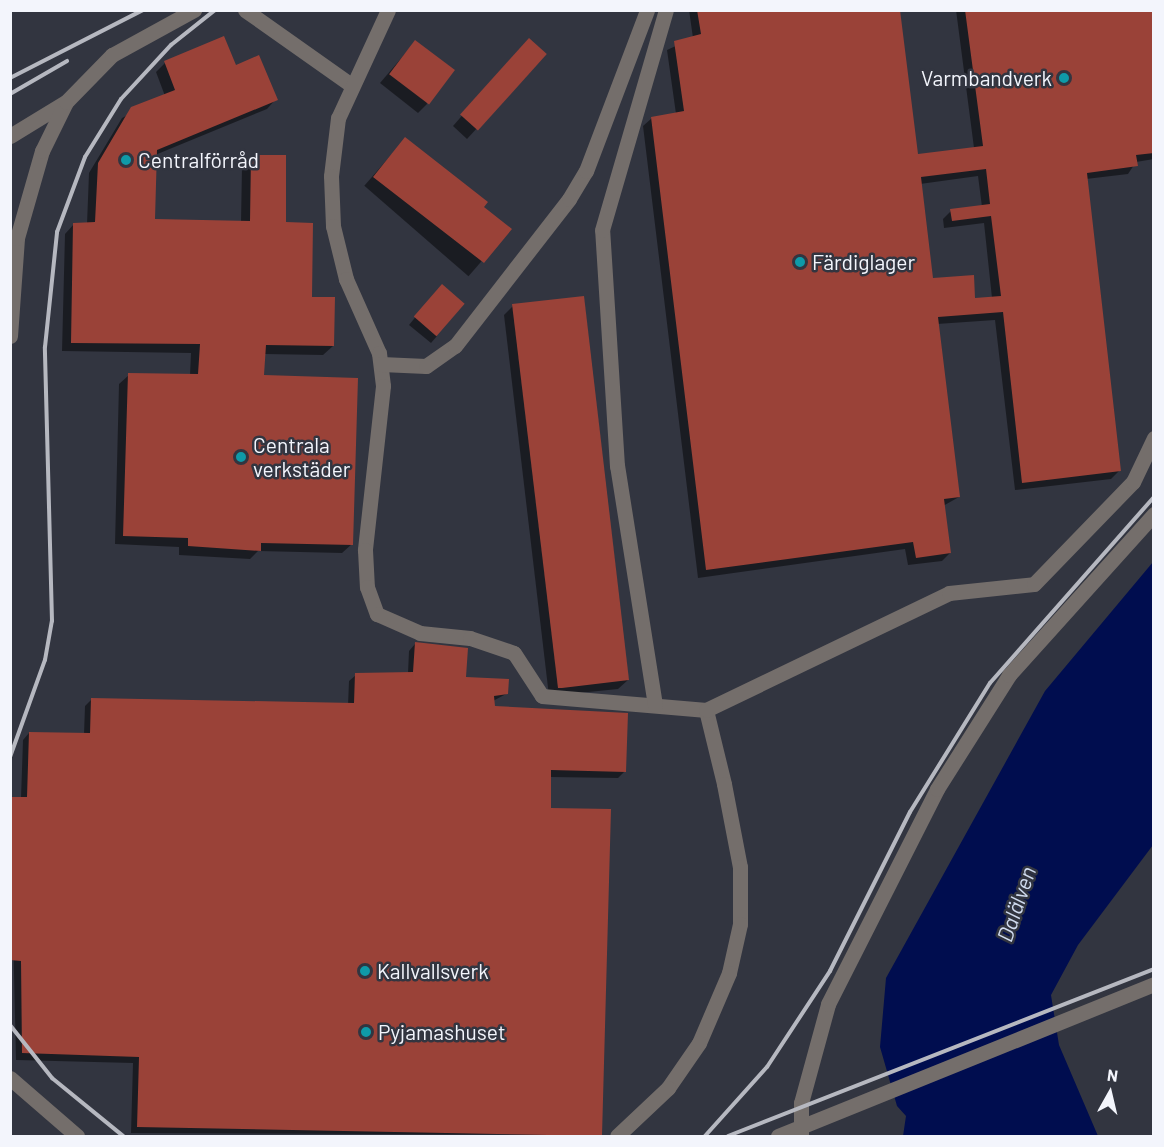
<!DOCTYPE html>
<meta charset="utf-8">
<style>
body{margin:0}
#map{position:relative;width:1164px;height:1147px;overflow:hidden;background:#323540;font-family:Barlow,sans-serif}
div>[style]{position:absolute}
.water>*{inset:0;background:#000d4f}
.shadow>*{inset:0;background:#0007;transform-origin:0 0}
.building>*{inset:0;background:#9a4238;transform-origin:0 0}
.minor>*{height:15px;margin:-7.5px;padding:0 7.5px;transform-origin:7.5px;border-radius:7.5px;background:#746e6b}
.rail>*{height:4px;margin:-2px;padding:0 2px;transform-origin:2px;border-radius:2px;background:#b6b8c0}
.dots>*{width:16px;height:16px;translate:-50% -50%;box-sizing:border-box;border:3px solid #323540;border-radius:50%}
span{translate:-50% -50%;white-space:nowrap;text-align:center;line-height:1.15;-webkit-text-stroke:5px #323540;paint-order:stroke}
.poi-label{font-size:21px;color:#f3f5fc}
.right{translate:-100% -50%;text-align:right}
.left{translate:0 -50%;text-align:left}
.water-label{font-size:22px;color:#d0dbef;font-style:italic}
.frame{position:absolute;inset:0;border:12px solid #f3f5fc;pointer-events:none}
.north{position:absolute;left:1080px;top:1063px;width:60px;height:60px;-webkit-text-stroke:4px #323540;paint-order:stroke;rotate:8deg;font-size:16px;font-weight:700;line-height:24px;text-align:center;color:#f3f5fc}
.north::after{content:'';display:block;margin:auto;width:21px;height:27px;background:#f3f5fc;clip-path:polygon(50% 0,100% 100%,50% 72%,0 100%)}
</style>
<div id="map">
<div class="water">
<i style="clip-path:polygon(1153px 562px,1153px 845px,1078px 945px,1051px 995px,1059px 1045px,1098px 1136px,903px 1136px,906px 1116px,897px 1106px,880px 1047px,886px 978px,1045px 691px)"></i>
</div>
<div class="shadow">
<i style="clip-path:polygon(evenodd,689px 10px,899px 10px,917px 156px,974px 148px,956px 10px,1154px 10px,1154px 159px,1136px 162px,1128px 174px,1086px 179px,1119px 471px,1111px 479px,1015px 490px,995px 320px,937px 324px,959px 497px,943px 506px,950px 553px,942px 561px,908px 565px,905px 549px,698px 578px,643px 126px,652px 118px,676px 114px,667px 50px,693px 38px,689px 10px,978px 176px,982px 207px,951px 211px,943px 219px,944px 228px,984px 223px,992px 298px,974px 299px,932px 279px,920px 184px,978px 176px)"></i>
<i style="clip-path:polygon(415px 42px,427px 104px,418px 113px,380px 83px)"></i>
<i style="clip-path:polygon(520px 49px,545px 54px,467px 139px,453px 126px)"></i>
<i style="clip-path:polygon(165px 63px,235px 67px,276px 99px,267px 109px,155px 155px,154px 221px,241px 222px,242px 166px,251px 156px,333px 346px,323px 355px,264px 354px,263px 377px,352px 544px,342px 553px,258px 551px,250px 559px,179px 555px,179px 547px,115px 544px,119px 384px,129px 375px,190px 375px,191px 353px,62px 351px,65px 234px,74px 224px,87px 224px,89px 173px,122px 118px,165px 96px,156px 72px)"></i>
<i style="left:405px;top:139px;width:138px;height:62px;rotate:41deg"></i>
<i style="clip-path:polygon(435px 293px,437px 336px,431px 343px,409px 325px)"></i>
<i style="clip-path:polygon(513px 306px,628px 680px,618px 689px,549px 696px,504px 315px)"></i>
<i style="clip-path:polygon(415px 644px,465px 679px,506px 694px,493px 701px,493px 707px,625px 771px,618px 778px,550px 777px,550px 809px,600px 1135px,131px 1133px,133px 1063px,16px 1060px,10px 798px,21px 798px,23px 740px,29px 733px,84px 734px,85px 706px,92px 699px,348px 705px,349px 681px,356px 675px,408px 673px,409px 651px)"></i>
</div>
<div class="building">
<i style="clip-path:polygon(evenodd,697px 10px,900px 10px,918px 154px,983px 146px,965px 10px,1154px 10px,1154px 153px,1136px 155px,1138px 166px,1087px 173px,1121px 471px,1022px 483px,1003px 312px,938px 317px,960px 497px,944px 499px,951px 553px,916px 558px,913px 542px,706px 570px,651px 117px,684px 111px,674px 41px,701px 34px,697px 10px,986px 169px,990px 204px,950px 209px,952px 221px,991px 216px,1001px 296px,975px 298px,974px 275px,933px 278px,921px 177px,986px 169px)"></i>
<i style="clip-path:polygon(224px 36px,236px 65px,259px 55px,278px 100px,157px 150px,155px 219px,250px 221px,251px 155px,286px 155px,286px 222px,313px 223px,312px 297px,335px 297px,334px 346px,266px 345px,264px 375px,358px 378px,353px 545px,261px 543px,261px 551px,188px 546px,188px 538px,123px 536px,128px 373px,198px 374px,200px 344px,71px 343px,73px 223px,95px 222px,98px 163px,131px 107px,175px 90px,164px 61px)"></i>
<i style="left:529px;top:38px;width:24px;height:103px;rotate:42deg"></i>
<i style="left:415px;top:40px;width:50px;height:43px;rotate:37deg"></i>
<i style="clip-path:polygon(405px 137px,488px 202px,484px 207px,512px 229px,484px 263px,373px 177px)"></i>
<i style="left:442px;top:284px;width:30px;height:43px;rotate:41deg"></i>
<i style="clip-path:polygon(584px 296px,629px 680px,562px 688px,558px 688px,512px 304px)"></i>
<i style="clip-path:polygon(415px 642px,468px 648px,466px 677px,509px 679px,508px 694px,494px 696px,495px 706px,628px 713px,626px 772px,551px 770px,551px 808px,611px 809px,602px 1136px,137px 1127px,139px 1057px,22px 1053px,21px 961px,10px 960px,10px 797px,27px 797px,29px 732px,90px 733px,91px 698px,354px 703px,355px 673px,413px 672px)"></i>
</div>
<div class="minor">
<i style="left:245px;top:10px;width:128px;rotate:35.2deg"></i>
<i style="left:388px;top:10px;width:119px;rotate:114.8deg"></i>
<i style="left:338px;top:118px;width:58px;rotate:96.9deg"></i>
<i style="left:331px;top:176px;width:50px;rotate:87.7deg"></i>
<i style="left:333px;top:226px;width:55px;rotate:76.2deg"></i>
<i style="left:346px;top:279px;width:81px;rotate:66deg"></i>
<i style="left:379px;top:353px;width:33px;rotate:83deg"></i>
<i style="left:383px;top:386px;width:165px;rotate:96.3deg"></i>
<i style="left:365px;top:550px;width:37px;rotate:87deg"></i>
<i style="left:367px;top:587px;width:29px;rotate:70deg"></i>
<i style="left:377px;top:614px;width:47px;rotate:23.8deg"></i>
<i style="left:420px;top:633px;width:50px;rotate:5.7deg"></i>
<i style="left:470px;top:638px;width:46px;rotate:18.8deg"></i>
<i style="left:514px;top:653px;width:51px;rotate:56.9deg"></i>
<i style="left:542px;top:696px;width:165px;rotate:4.9deg"></i>
<i style="left:706px;top:710px;width:76px;rotate:76.3deg"></i>
<i style="left:724px;top:784px;width:85px;rotate:79.1deg"></i>
<i style="left:740px;top:867px;width:57px;rotate:90deg"></i>
<i style="left:740px;top:924px;width:50px;rotate:102.7deg"></i>
<i style="left:729px;top:973px;width:76px;rotate:113.2deg"></i>
<i style="left:699px;top:1043px;width:55px;rotate:124.6deg"></i>
<i style="left:668px;top:1088px;width:70px;rotate:136.7deg"></i>
<i style="left:10px;top:136px;width:63px;rotate:-31.4deg"></i>
<i style="left:10px;top:336px;width:98px;rotate:-85.9deg"></i>
<i style="left:17px;top:238px;width:91px;rotate:-74deg"></i>
<i style="left:42px;top:151px;width:55px;rotate:-63.9deg"></i>
<i style="left:66px;top:102px;width:66px;rotate:-45.6deg"></i>
<i style="left:112px;top:55px;width:94px;rotate:-28.8deg"></i>
<i style="left:381px;top:364px;width:45px;rotate:2.5deg"></i>
<i style="left:426px;top:366px;width:35px;rotate:-35deg"></i>
<i style="left:455px;top:346px;width:186px;rotate:-52.2deg"></i>
<i style="left:569px;top:199px;width:33px;rotate:-59deg"></i>
<i style="left:586px;top:171px;width:172px;rotate:-69.2deg"></i>
<i style="left:655px;top:705px;width:242px;rotate:-99deg"></i>
<i style="left:617px;top:466px;width:236px;rotate:-93.6deg"></i>
<i style="left:602px;top:230px;width:229px;rotate:-73.8deg"></i>
<i style="left:706px;top:710px;width:270px;rotate:-25.7deg"></i>
<i style="left:949px;top:593px;width:85px;rotate:-6deg"></i>
<i style="left:1034px;top:584px;width:142px;rotate:-45.9deg"></i>
<i style="left:1133px;top:482px;width:49px;rotate:-64.5deg"></i>
<i style="left:10px;top:1078px;width:89px;rotate:40.9deg"></i>
<i style="left:778px;top:1136px;width:406px;rotate:-22deg"></i>
<i style="left:801px;top:1136px;width:33px;rotate:-90deg"></i>
<i style="left:801px;top:1103px;width:103px;rotate:-74.7deg"></i>
<i style="left:828px;top:1004px;width:241px;rotate:-63.1deg"></i>
<i style="left:937px;top:789px;width:135px;rotate:-57.7deg"></i>
<i style="left:1009px;top:675px;width:217px;rotate:-48deg"></i>
</div>
<div class="rail">
<i style="left:10px;top:78px;width:149px;rotate:-27.1deg"></i>
<i style="left:10px;top:94px;width:66px;rotate:-30.1deg"></i>
<i style="left:10px;top:757px;width:103px;rotate:-70.2deg"></i>
<i style="left:45px;top:660px;width:40px;rotate:-80deg"></i>
<i style="left:52px;top:621px;width:274px;rotate:-91.5deg"></i>
<i style="left:45px;top:347px;width:116px;rotate:-84deg"></i>
<i style="left:57px;top:232px;width:80px;rotate:-69.5deg"></i>
<i style="left:85px;top:157px;width:68px;rotate:-58.2deg"></i>
<i style="left:121px;top:99px;width:74px;rotate:-47.2deg"></i>
<i style="left:171px;top:45px;width:56px;rotate:-38.5deg"></i>
<i style="left:10px;top:1025px;width:68px;rotate:51.6deg"></i>
<i style="left:52px;top:1078px;width:92px;rotate:39.2deg"></i>
<i style="left:705px;top:1136px;width:93px;rotate:-48.1deg"></i>
<i style="left:767px;top:1067px;width:115px;rotate:-56.7deg"></i>
<i style="left:830px;top:971px;width:178px;rotate:-63.3deg"></i>
<i style="left:910px;top:812px;width:152px;rotate:-58.2deg"></i>
<i style="left:990px;top:683px;width:248px;rotate:-48.6deg"></i>
<i style="left:728px;top:1136px;width:458px;rotate:-21.4deg"></i>
</div>
<div class="dots">
<i style="left:1064px;top:78px;background:#0f9aa8"></i>
<i style="left:126px;top:160px;background:#0f9aa8"></i>
<i style="left:800px;top:262px;background:#0f9aa8"></i>
<i style="left:241px;top:457px;background:#0f9aa8"></i>
<i style="left:365px;top:971px;background:#0f9aa8"></i>
<i style="left:366px;top:1032px;background:#0f9aa8"></i>
</div>
<div class="poi-label">
<span class="right" style="left:1052px;top:78px">Varmbandverk</span>
<span class="left" style="left:138px;top:160px">Centralförråd</span>
<span class="left" style="left:812px;top:262px">Färdiglager</span>
<span class="left" style="left:253px;top:457px">Centrala<br>verkstäder</span>
<span class="left" style="left:377px;top:971px">Kallvallsverk</span>
<span class="left" style="left:378px;top:1032px">Pyjamashuset</span>
</div>
<div class="water-label">
<span style="left:1016px;top:904px;rotate:-71deg">Dalälven</span>
</div>
<div class="frame"></div>
<div class="north">N</div>
</div>
